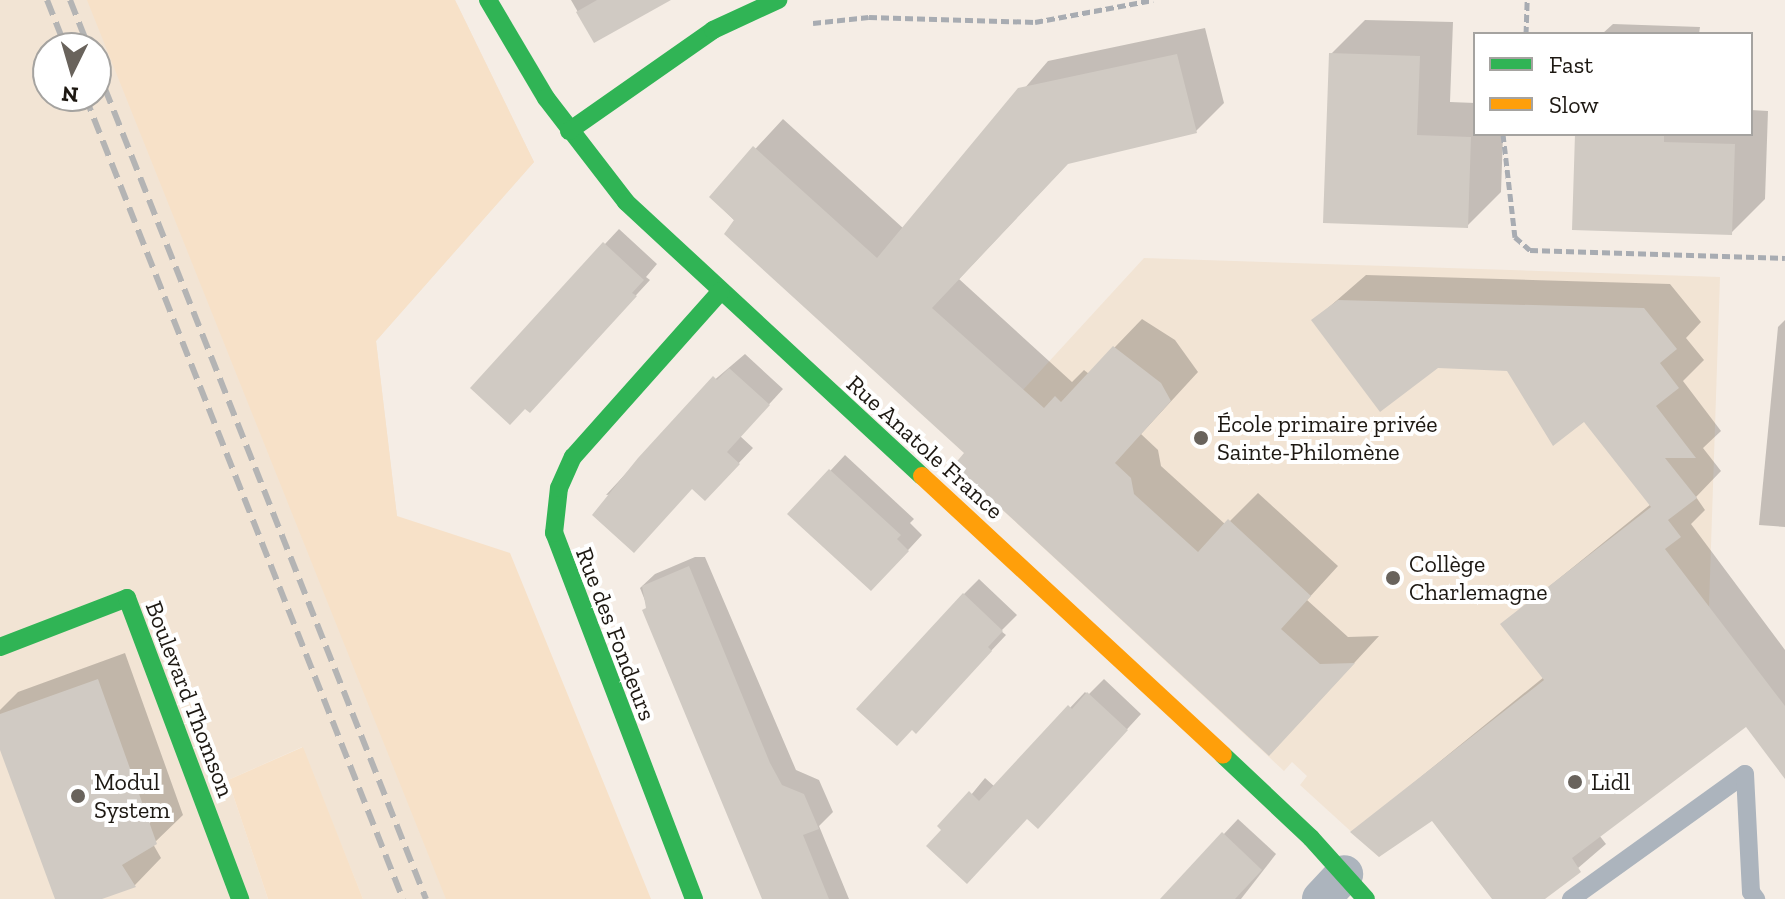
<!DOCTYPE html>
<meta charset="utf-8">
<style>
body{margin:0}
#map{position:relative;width:1785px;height:899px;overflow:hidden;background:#f5ede5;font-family:"Zilla Slab",serif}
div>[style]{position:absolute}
.built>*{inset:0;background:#f2e4d4}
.green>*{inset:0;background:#f7e1c8}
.shadow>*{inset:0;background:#0003}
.building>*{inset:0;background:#d0cac3}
.path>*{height:5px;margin-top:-2.5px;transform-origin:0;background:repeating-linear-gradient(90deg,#a8acb2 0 8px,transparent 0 12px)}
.lane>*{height:18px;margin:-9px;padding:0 9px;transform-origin:9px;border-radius:9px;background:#acb4bd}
.street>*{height:38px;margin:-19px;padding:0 19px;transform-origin:19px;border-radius:19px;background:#acb4bd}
.fast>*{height:18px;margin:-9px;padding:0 9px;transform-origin:9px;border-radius:9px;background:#30b455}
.slow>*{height:18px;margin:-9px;padding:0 9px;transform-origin:9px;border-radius:9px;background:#ff9f0a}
.rail>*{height:6px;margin-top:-3px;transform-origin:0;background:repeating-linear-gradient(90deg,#b4b4b4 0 16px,transparent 0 24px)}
.dots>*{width:22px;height:22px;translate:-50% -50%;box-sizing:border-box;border:4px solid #fff;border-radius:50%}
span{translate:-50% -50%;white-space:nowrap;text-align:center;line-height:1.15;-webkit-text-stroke:8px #fff;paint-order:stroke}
.poi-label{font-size:24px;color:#1d1812}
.left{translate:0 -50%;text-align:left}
.street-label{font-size:24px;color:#1d1812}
.legend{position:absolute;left:1473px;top:32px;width:280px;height:104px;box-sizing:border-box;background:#fff;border:2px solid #a5a3a0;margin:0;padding:10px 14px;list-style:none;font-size:24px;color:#1d1812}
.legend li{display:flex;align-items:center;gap:16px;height:40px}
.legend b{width:40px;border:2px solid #a5a3a0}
.north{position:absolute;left:32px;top:32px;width:80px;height:80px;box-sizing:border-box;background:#fff;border:2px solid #a5a3a0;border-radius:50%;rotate:185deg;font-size:22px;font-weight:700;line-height:32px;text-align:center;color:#1d1812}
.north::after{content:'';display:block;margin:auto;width:28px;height:36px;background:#69635c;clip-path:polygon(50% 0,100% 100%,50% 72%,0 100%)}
</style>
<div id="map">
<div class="built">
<i style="clip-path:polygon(evenodd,0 0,455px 0,534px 162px,376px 341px,397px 517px,533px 899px,363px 899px,302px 747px,228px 780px,268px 899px,0 899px,0 0,48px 48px,96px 48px,96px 96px,48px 96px,48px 48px)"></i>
<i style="clip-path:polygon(1144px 258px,1720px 277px,1709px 606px,1379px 857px,1300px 785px,1307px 776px,1292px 762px,1284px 771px,954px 465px)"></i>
</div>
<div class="green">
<i style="clip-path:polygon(87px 0,455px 0,534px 162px,376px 341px,397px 516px,510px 553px,651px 899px,446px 899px)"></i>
<i style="clip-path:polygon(303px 747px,363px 899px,268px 899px,228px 780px)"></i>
</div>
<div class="shadow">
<i style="clip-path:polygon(571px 0,658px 0,594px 40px)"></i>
<i style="clip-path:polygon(1365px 20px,1453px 22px,1450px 102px,1475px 103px,1475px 134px,1503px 134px,1501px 192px,1467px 226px,1331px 54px)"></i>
<i style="clip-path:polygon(1613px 24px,1700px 27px,1699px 34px,1602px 34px)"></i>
<i style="clip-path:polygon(1205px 28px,1224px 103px,1196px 131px,1069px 162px,959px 279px,1072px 382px,1084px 370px,1089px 374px,1142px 319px,1175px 340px,1198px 372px,1141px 434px,1158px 450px,1161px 466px,1226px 525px,1258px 493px,1338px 566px,1307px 600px,1348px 637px,1379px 636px,1297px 725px,967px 453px,711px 197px,783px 119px,904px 229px,1048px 61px)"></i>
<i style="clip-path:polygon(1751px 110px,1768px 111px,1765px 199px,1731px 233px,1577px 134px,1751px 134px)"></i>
<i style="clip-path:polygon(619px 229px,657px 264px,646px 277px,650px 280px,544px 395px,605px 244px)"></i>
<i style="clip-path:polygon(1366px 275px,1670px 284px,1701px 322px,1686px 338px,1704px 360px,1683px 381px,1721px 431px,1703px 448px,1721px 471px,1696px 497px,1705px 510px,1691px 524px,1785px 650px,1785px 749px,1746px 724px,1599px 835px,1606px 844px,1542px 899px,1494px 899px,1433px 818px,1353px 832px,1544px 677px,1503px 624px,1651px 504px,1584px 419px,1508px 369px,1313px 321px)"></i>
<i style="clip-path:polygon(1785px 320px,1785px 527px,1759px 525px,1778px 327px)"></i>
<i style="clip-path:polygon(745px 354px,783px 389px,740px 436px,753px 448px,720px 483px,606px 495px,705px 388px)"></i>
<i style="clip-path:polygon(845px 455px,914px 519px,910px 523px,922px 535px,886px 574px,790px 514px)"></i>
<i style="clip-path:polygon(695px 557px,705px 557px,796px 770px,819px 780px,833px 812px,819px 826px,849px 899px,764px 899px,640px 588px,655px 574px)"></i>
<i style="clip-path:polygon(979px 579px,1017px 615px,1001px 631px,1006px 635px,930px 716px,912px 727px,964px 594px)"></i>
<i style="clip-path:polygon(125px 653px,183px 815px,153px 844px,161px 858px,135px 885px,96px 899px,57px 899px,0 744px,0 710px,18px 692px)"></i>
<i style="clip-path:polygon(1104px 679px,1141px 714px,1052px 811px,929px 846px,985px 778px,995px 787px,1085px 692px,1088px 695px)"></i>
<i style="clip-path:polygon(1238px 819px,1276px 854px,1241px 899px,1163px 899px)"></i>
</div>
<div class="building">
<i style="clip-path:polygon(597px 0,671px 0,594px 43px,576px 12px)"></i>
<i style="clip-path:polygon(1329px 53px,1420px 56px,1417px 135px,1471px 137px,1468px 228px,1323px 223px)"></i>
<i style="clip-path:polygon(1177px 54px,1197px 133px,1068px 164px,932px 308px,1044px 408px,1055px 396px,1061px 402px,1113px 346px,1161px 383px,1171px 401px,1115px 463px,1131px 478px,1134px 494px,1198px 552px,1228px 519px,1311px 596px,1281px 629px,1320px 664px,1355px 663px,1269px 756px,954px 465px,964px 453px,724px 234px,734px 220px,709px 197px,753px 146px,877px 258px,1018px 88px)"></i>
<i style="clip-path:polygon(1575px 134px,1664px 134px,1664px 142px,1735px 144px,1732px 235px,1572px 230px)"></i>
<i style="clip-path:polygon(603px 242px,644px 280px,632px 293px,637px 296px,530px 413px,525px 409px,510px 425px,470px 388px)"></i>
<i style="clip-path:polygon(1338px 300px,1644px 308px,1677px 349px,1660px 363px,1679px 388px,1656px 406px,1696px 458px,1665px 458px,1697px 498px,1668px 520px,1681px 537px,1665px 549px,1785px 706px,1785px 779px,1746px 727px,1572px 858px,1581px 872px,1545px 899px,1492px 899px,1432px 821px,1379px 857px,1350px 832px,1544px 680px,1500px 624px,1651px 507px,1584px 422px,1553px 446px,1507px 371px,1438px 368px,1380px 412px,1311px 320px)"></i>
<i style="clip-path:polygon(729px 368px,770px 405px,727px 452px,740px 464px,705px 501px,692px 489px,634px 553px,592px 515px,638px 458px,713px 376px,717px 380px)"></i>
<i style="clip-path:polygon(829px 469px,901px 535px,897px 539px,909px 551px,871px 591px,787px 514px)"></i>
<i style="clip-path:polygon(689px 566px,770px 763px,782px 785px,804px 794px,819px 829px,803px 835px,829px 899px,762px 899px,642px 610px,646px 608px,642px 586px)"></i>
<i style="clip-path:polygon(963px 593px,1003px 631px,988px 647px,992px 651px,948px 699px,916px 734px,912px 730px,897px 746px,856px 709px)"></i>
<i style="clip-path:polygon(98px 679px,157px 844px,122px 865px,136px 887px,102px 899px,55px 899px,0 750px,0 714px)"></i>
<i style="clip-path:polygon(1087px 692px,1128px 730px,1038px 829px,1027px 819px,967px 884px,926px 846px,941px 830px,937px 826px,969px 791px,979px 801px,1068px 705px,1072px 709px)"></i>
<i style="clip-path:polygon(1222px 832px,1262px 870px,1235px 899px,1160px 899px)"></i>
</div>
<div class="path">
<i style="left:813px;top:23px;width:56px;rotate:-6.1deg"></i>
<i style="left:869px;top:17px;width:166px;rotate:1.7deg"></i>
<i style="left:1035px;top:22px;width:120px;rotate:-10.6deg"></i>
<i style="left:1526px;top:34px;width:34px;rotate:-88deg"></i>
<i style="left:1503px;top:134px;width:104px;rotate:83.4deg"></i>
<i style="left:1515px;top:237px;width:20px;rotate:41deg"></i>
<i style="left:1530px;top:250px;width:255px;rotate:1.8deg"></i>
</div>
<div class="lane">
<i style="left:1571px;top:899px;width:214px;rotate:-35.7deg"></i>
<i style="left:1745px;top:774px;width:118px;rotate:87.1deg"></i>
<i style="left:1751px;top:892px;width:9px;rotate:54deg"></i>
</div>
<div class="street">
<i style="left:1321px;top:899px;width:34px;rotate:-47deg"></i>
</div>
<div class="fast">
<i style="left:488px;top:0;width:114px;rotate:59.4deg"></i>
<i style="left:546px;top:98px;width:131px;rotate:52.4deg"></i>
<i style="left:626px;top:202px;width:403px;rotate:42.8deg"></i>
<i style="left:569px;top:131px;width:176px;rotate:-35deg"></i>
<i style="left:713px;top:30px;width:72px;rotate:-24.8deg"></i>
<i style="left:0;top:647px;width:136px;rotate:-21.1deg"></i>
<i style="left:127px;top:598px;width:322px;rotate:69.4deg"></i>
<i style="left:1223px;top:755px;width:121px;rotate:43.3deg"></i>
<i style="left:1311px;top:838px;width:82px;rotate:48deg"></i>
<i style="left:694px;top:899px;width:392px;rotate:-110.9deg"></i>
<i style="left:554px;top:533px;width:45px;rotate:-83.7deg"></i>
<i style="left:559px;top:488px;width:34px;rotate:-66deg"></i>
<i style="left:573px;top:457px;width:222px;rotate:-48.3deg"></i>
</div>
<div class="slow">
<i style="left:922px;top:476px;width:410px;rotate:42.8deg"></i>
</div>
<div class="rail">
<i style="left:47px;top:0;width:52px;rotate:68.4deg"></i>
<i style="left:70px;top:0;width:52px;rotate:68.4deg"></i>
<i style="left:96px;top:66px;width:896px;rotate:68.39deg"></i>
<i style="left:85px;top:96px;width:864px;rotate:68.4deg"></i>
</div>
<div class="dots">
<i style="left:1201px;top:438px;background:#69635c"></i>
<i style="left:1393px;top:578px;background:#69635c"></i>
<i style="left:1575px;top:782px;background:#69635c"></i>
<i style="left:78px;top:796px;background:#69635c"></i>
</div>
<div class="poi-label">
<span class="left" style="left:1217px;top:438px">École primaire privée<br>Sainte-Philomène</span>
<span class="left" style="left:1409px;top:578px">Collège<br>Charlemagne</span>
<span class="left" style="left:94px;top:796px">Modul<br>System</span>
<span class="left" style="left:1591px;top:782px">Lidl</span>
</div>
<div class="street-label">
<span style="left:925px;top:447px;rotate:42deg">Rue Anatole France</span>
<span style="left:616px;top:634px;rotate:69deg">Rue des Fondeurs</span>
<span style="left:190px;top:699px;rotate:69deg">Boulevard Thomson</span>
</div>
<ul class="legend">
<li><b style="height:10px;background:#30b455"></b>Fast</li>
<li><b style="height:10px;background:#ff9f0a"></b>Slow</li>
</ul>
<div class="north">N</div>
</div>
